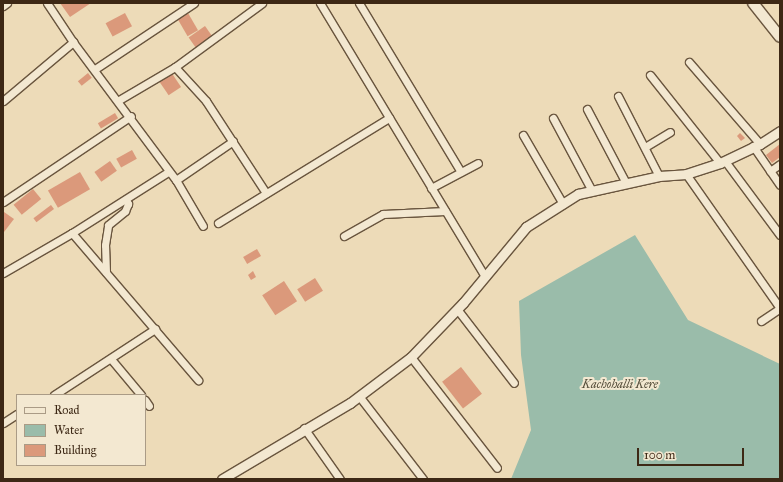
<!DOCTYPE html>
<style>
body{margin:0}
#map{position:relative;width:783px;height:482px;overflow:hidden;background:#eddbb8;font-family:"IM FELL Great Primer",serif}
div>[style]{position:absolute}
.water>*{inset:0;background:#9abcaa}
.building>*{inset:0;background:#db997b;transform-origin:0 0}
.roads{filter:drop-shadow(1px 0 #69553e) drop-shadow(-1px 0 #69553e) drop-shadow(0 1px #69553e) drop-shadow(0 -1px #69553e)}
.minor>*{height:7px;margin:-3.5px;padding:0 3.5px;transform-origin:3.5px;border-radius:3.5px;background:#f3e8d1}
.tertiary>*{height:9px;margin:-4.5px;padding:0 4.5px;transform-origin:4.5px;border-radius:4.5px;background:#f3e8d1}
.secondary>*{height:10px;margin:-5px;padding:0 5px;transform-origin:5px;border-radius:5px;background:#f3e8d1}
span{translate:-50% -50%;white-space:nowrap;text-align:center;line-height:1.15;-webkit-text-stroke:4px #f3e8d1;paint-order:stroke}
.water-label{font-size:12px;color:#544d3a;font-style:italic}
.frame{position:absolute;inset:0;border:4px solid #3d2815;pointer-events:none}
.legend{position:absolute;left:16px;top:394px;width:130px;height:72px;box-sizing:border-box;background:#f3e8d1;border:1px solid #aa9b86;margin:0;padding:5px 7px;list-style:none;font-size:12px;color:#3d2815}
.legend li{display:flex;align-items:center;gap:8px;height:20px}
.legend b{width:20px;border:1px solid #aa9b86}
.scale{position:absolute;left:637px;top:448px;width:107px;height:18px;box-sizing:border-box;border:2px solid #3d2815;border-top:0;padding-left:5px;font-size:12px;line-height:14px;white-space:nowrap;color:#3d2815;-webkit-text-stroke:3px #f3e8d1;paint-order:stroke}
</style>
<div id="map">
<div class="water">
<i style="clip-path:polygon(635px 235px,688px 320px,780px 364px,780px 479px,511px 479px,531px 430px,521px 355px,519px 301px)"></i>
</div>
<div class="building">
<i style="clip-path:polygon(60px 3px,91px 3px,70px 17px)"></i>
<i style="left:125px;top:13px;width:15px;height:22px;rotate:62deg"></i>
<i style="left:188px;top:13px;width:20px;height:12px;rotate:60deg"></i>
<i style="left:205px;top:26px;width:12px;height:20px;rotate:55deg"></i>
<i style="left:171px;top:72px;width:18px;height:15px;rotate:56deg"></i>
<i style="left:88px;top:73px;width:6px;height:13px;rotate:51deg"></i>
<i style="left:115px;top:113px;width:6px;height:20px;rotate:59deg"></i>
<i style="clip-path:polygon(740px 133px,745px 138px,741px 141px,737px 136px)"></i>
<i style="clip-path:polygon(780px 144px,780px 157px,772px 163px,766px 155px)"></i>
<i style="left:132px;top:150px;width:10px;height:18px;rotate:61deg"></i>
<i style="left:110px;top:161px;width:12px;height:19px;rotate:55deg"></i>
<i style="left:80px;top:172px;width:20px;height:37px;rotate:60deg"></i>
<i style="left:33px;top:189px;width:13px;height:25px;rotate:51deg"></i>
<i style="left:51px;top:205px;width:5px;height:22px;rotate:53deg"></i>
<i style="clip-path:polygon(4px 212px,14px 219px,4px 232px,3px 214px)"></i>
<i style="left:257px;top:249px;width:8px;height:16px;rotate:60deg"></i>
<i style="clip-path:polygon(253px 271px,256px 277px,251px 280px,248px 275px)"></i>
<i style="left:315px;top:278px;width:15px;height:21px;rotate:58deg"></i>
<i style="left:284px;top:281px;width:24px;height:26px;rotate:57deg"></i>
<i style="left:461px;top:367px;width:34px;height:24px;rotate:52deg"></i>
</div>
<div class="roads">
<div class="minor">
<i style="left:47px;top:3px;width:47px;rotate:56.3deg"></i>
<i style="left:73px;top:42px;width:172px;rotate:53.3deg"></i>
<i style="left:176px;top:180px;width:53px;rotate:59.6deg"></i>
<i style="left:320px;top:3px;width:320px;rotate:58.9deg"></i>
<i style="left:359px;top:3px;width:197px;rotate:58.9deg"></i>
<i style="left:3px;top:6px;width:5px;rotate:-37deg"></i>
<i style="left:689px;top:62px;width:108px;rotate:49.1deg"></i>
<i style="left:175px;top:67px;width:46px;rotate:47.6deg"></i>
<i style="left:206px;top:101px;width:110px;rotate:56.9deg"></i>
<i style="left:95px;top:69px;width:119px;rotate:-33.7deg"></i>
<i style="left:650px;top:75px;width:112px;rotate:51.5deg"></i>
<i style="left:618px;top:96px;width:90px;rotate:62.9deg"></i>
<i style="left:119px;top:100px;width:65px;rotate:-30.5deg"></i>
<i style="left:175px;top:67px;width:108px;rotate:-36.3deg"></i>
<i style="left:3px;top:101px;width:92px;rotate:-40.1deg"></i>
<i style="left:587px;top:109px;width:84px;rotate:62.2deg"></i>
<i style="left:553px;top:118px;width:83px;rotate:61.9deg"></i>
<i style="left:523px;top:135px;width:80px;rotate:59.9deg"></i>
<i style="left:753px;top:146px;width:47px;rotate:55.3deg"></i>
<i style="left:645px;top:147px;width:29px;rotate:-31deg"></i>
<i style="left:725px;top:161px;width:92px;rotate:53.4deg"></i>
<i style="left:770px;top:171px;width:12px;rotate:-35deg"></i>
<i style="left:168px;top:172px;width:114px;rotate:147.6deg"></i>
<i style="left:72px;top:233px;width:194px;rotate:49.4deg"></i>
<i style="left:686px;top:174px;width:164px;rotate:55deg"></i>
<i style="left:176px;top:180px;width:69px;rotate:-34.4deg"></i>
<i style="left:431px;top:188px;width:53px;rotate:-28deg"></i>
<i style="left:3px;top:202px;width:154px;rotate:-33.9deg"></i>
<i style="left:218px;top:223px;width:201px;rotate:-31.6deg"></i>
<i style="left:344px;top:236px;width:45px;rotate:-29.4deg"></i>
<i style="left:383px;top:214px;width:62px;rotate:-2.8deg"></i>
<i style="left:106px;top:272px;width:27px;rotate:-92deg"></i>
<i style="left:105px;top:245px;width:20px;rotate:-81deg"></i>
<i style="left:108px;top:225px;width:22px;rotate:-39deg"></i>
<i style="left:125px;top:211px;width:8px;rotate:-67deg"></i>
<i style="left:128px;top:204px;width:5px;rotate:-112deg"></i>
<i style="left:3px;top:273px;width:80px;rotate:-30.1deg"></i>
<i style="left:457px;top:309px;width:93px;rotate:52.4deg"></i>
<i style="left:761px;top:321px;width:23px;rotate:-34deg"></i>
<i style="left:411px;top:357px;width:140px;rotate:52.2deg"></i>
<i style="left:111px;top:359px;width:47px;rotate:50.2deg"></i>
<i style="left:54px;top:395px;width:121px;rotate:-33.2deg"></i>
<i style="left:359px;top:396px;width:105px;rotate:52.4deg"></i>
<i style="left:145px;top:400px;width:7px;rotate:56deg"></i>
<i style="left:3px;top:423px;width:17px;rotate:-33deg"></i>
<i style="left:304px;top:428px;width:62px;rotate:54.8deg"></i>
</div>
<div class="tertiary">
<i style="left:222px;top:479px;width:149px;rotate:-30.7deg"></i>
<i style="left:350px;top:403px;width:76px;rotate:-37deg"></i>
<i style="left:411px;top:357px;width:75px;rotate:-46.1deg"></i>
<i style="left:463px;top:303px;width:99px;rotate:-50.3deg"></i>
<i style="left:526px;top:227px;width:62px;rotate:-32.4deg"></i>
<i style="left:578px;top:194px;width:83px;rotate:-12.5deg"></i>
<i style="left:659px;top:176px;width:27px;rotate:-4deg"></i>
<i style="left:686px;top:174px;width:36px;rotate:-18deg"></i>
<i style="left:720px;top:163px;width:44px;rotate:-25.4deg"></i>
<i style="left:760px;top:144px;width:24px;rotate:-33deg"></i>
</div>
<div class="secondary">
<i style="left:753px;top:3px;width:43px;rotate:51.5deg"></i>
</div>
</div>
<div class="water-label">
<span style="left:620px;top:385px">Kachohalli Kere</span>
</div>
<div class="frame"></div>
<ul class="legend">
<li><b style="height:5px;background:#f3e8d1"></b>Road</li>
<li><b style="height:11px;background:#9abcaa"></b>Water</li>
<li><b style="height:11px;background:#db997b"></b>Building</li>
</ul>
<div class="scale">100 m</div>
</div>
